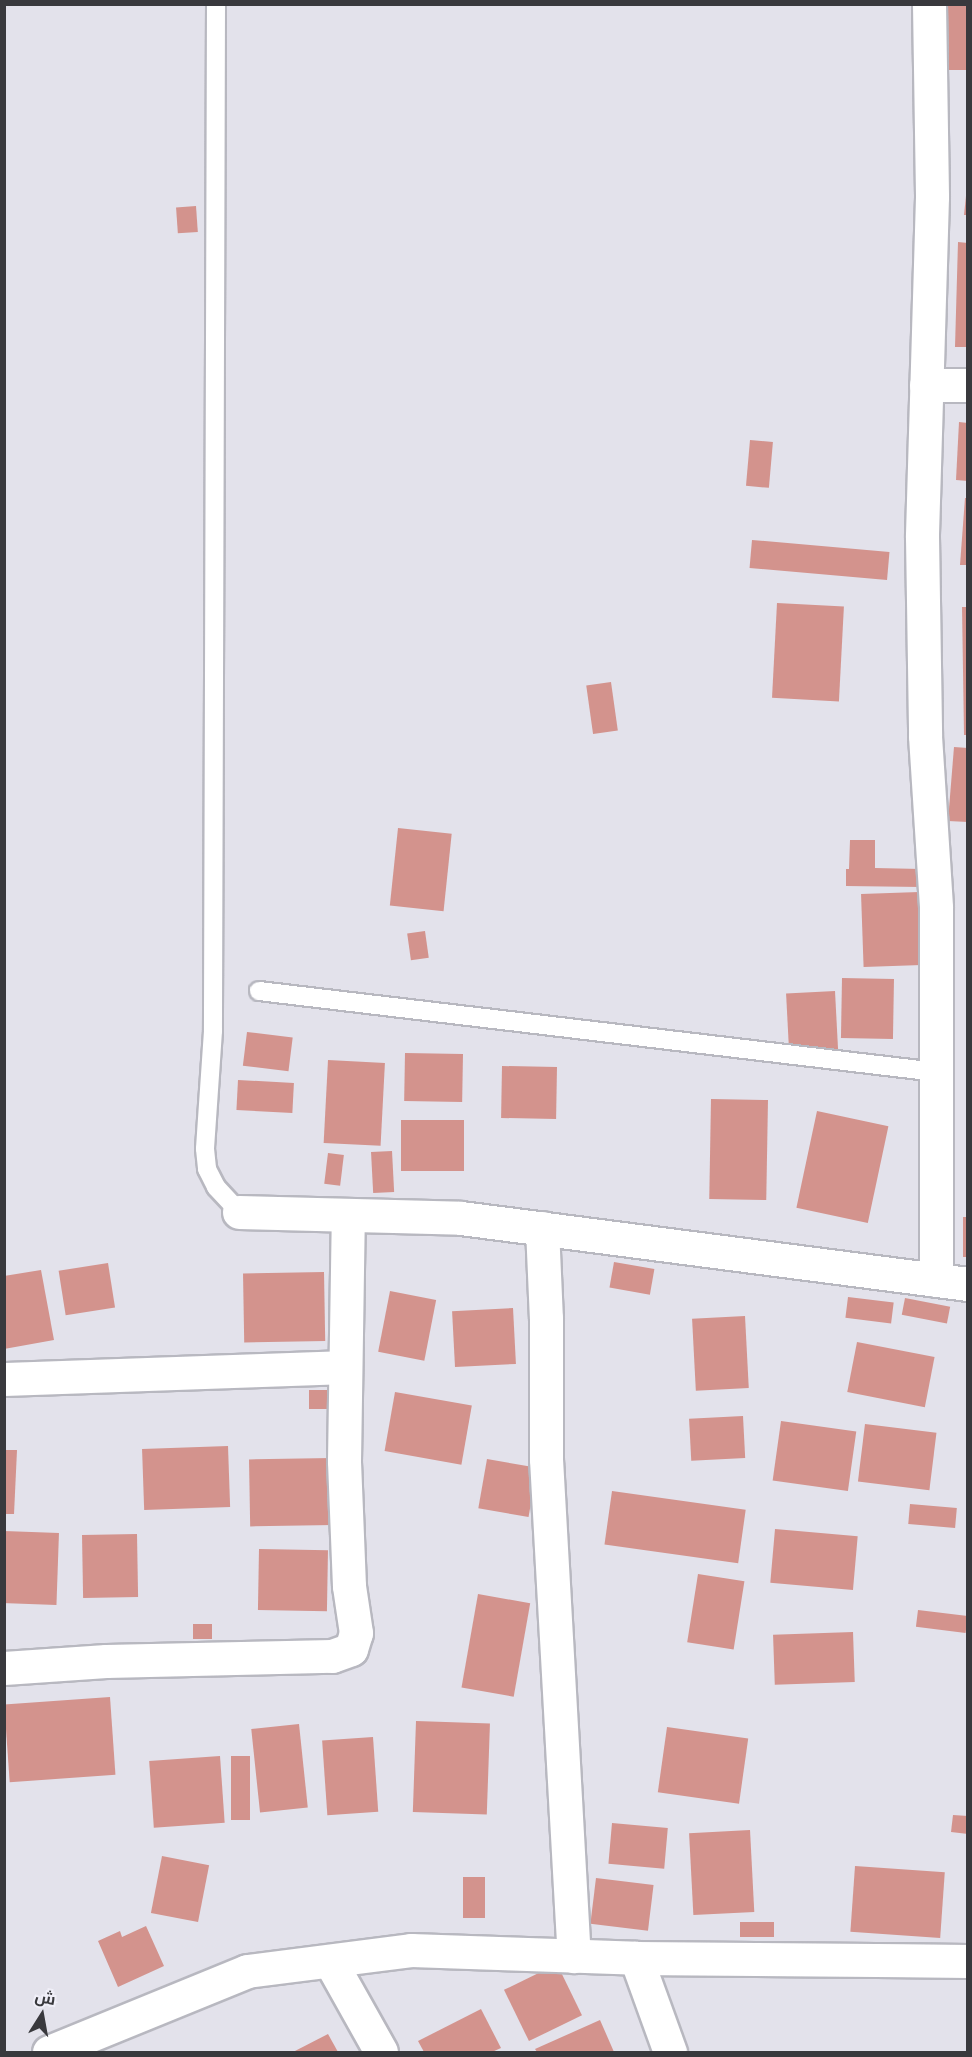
<!DOCTYPE html>
<meta charset="utf-8">
<style>
body{margin:0}
#map{position:relative;width:972px;height:2057px;overflow:hidden;background:#e3e2eb;font-family:Mulish,Cairo,sans-serif}
div>[style]{position:absolute}
.building>*{inset:0;background:#d3938d;transform-origin:0 0}
.roads{filter:drop-shadow(2px 0 #b8b8c0) drop-shadow(-2px 0 #b8b8c0) drop-shadow(0 2px #b8b8c0) drop-shadow(0 -2px #b8b8c0)}
.service>*{height:18px;margin:-9px;padding:0 9px;transform-origin:9px;border-radius:9px;background:#fff}
.minor>*{height:33px;margin:-16.5px;padding:0 16.5px;transform-origin:16.5px;border-radius:16.5px;background:#fff}
span{translate:-50% -50%;white-space:nowrap;text-align:center;line-height:1.15;-webkit-text-stroke:4.5px #f0eff8;paint-order:stroke}
.frame{position:absolute;inset:0;border:6px solid #39393d;pointer-events:none}
.north{position:absolute;left:12px;top:1985px;width:60px;height:60px;-webkit-text-stroke:4px #f0eff8;paint-order:stroke;rotate:11deg;font-size:16px;font-weight:700;line-height:24px;text-align:center;color:#39393d}
.north::after{content:'';display:block;margin:auto;width:21px;height:27px;background:#39393d;clip-path:polygon(50% 0,100% 100%,50% 72%,0 100%)}
</style>
<div id="map">
<div class="building">
<i style="left:946px;top:4px;width:22px;height:66px"></i>
<i style="clip-path:polygon(966px 196px,968px 196px,968px 215px,964px 215px)"></i>
<i style="left:196px;top:206px;width:26px;height:20px;rotate:86deg"></i>
<i style="clip-path:polygon(958px 242px,968px 243px,968px 347px,955px 347px)"></i>
<i style="clip-path:polygon(959px 422px,968px 423px,968px 481px,956px 480px)"></i>
<i style="left:750px;top:440px;width:23px;height:46px;rotate:5deg"></i>
<i style="clip-path:polygon(965px 498px,968px 498px,968px 565px,960px 565px)"></i>
<i style="left:752px;top:540px;width:138px;height:28px;rotate:5deg"></i>
<i style="left:777px;top:603px;width:67px;height:95px;rotate:3deg"></i>
<i style="clip-path:polygon(962px 607px,968px 607px,968px 735px,964px 735px)"></i>
<i style="left:611px;top:682px;width:49px;height:25px;rotate:82deg"></i>
<i style="clip-path:polygon(954px 747px,968px 748px,968px 822px,948px 821px)"></i>
<i style="left:398px;top:828px;width:54px;height:78px;rotate:6deg"></i>
<i style="clip-path:polygon(850px 840px,875px 840px,875px 868px,921px 869px,921px 887px,846px 886px,846px 869px,849px 869px)"></i>
<i style="left:919px;top:892px;width:73px;height:58px;rotate:88deg"></i>
<i style="left:425px;top:931px;width:27px;height:18px;rotate:82deg"></i>
<i style="left:842px;top:978px;width:52px;height:60px;rotate:1deg"></i>
<i style="left:835px;top:991px;width:60px;height:49px;rotate:87deg"></i>
<i style="left:247px;top:1032px;width:46px;height:34px;rotate:7deg"></i>
<i style="left:405px;top:1053px;width:58px;height:48px;rotate:1deg"></i>
<i style="left:328px;top:1060px;width:57px;height:83px;rotate:3deg"></i>
<i style="left:502px;top:1066px;width:55px;height:52px;rotate:1deg"></i>
<i style="left:238px;top:1080px;width:56px;height:30px;rotate:3deg"></i>
<i style="left:711px;top:1099px;width:57px;height:100px;rotate:1deg"></i>
<i style="left:817px;top:1111px;width:73px;height:99px;rotate:12deg"></i>
<i style="left:401px;top:1120px;width:63px;height:51px"></i>
<i style="left:392px;top:1151px;width:41px;height:21px;rotate:87deg"></i>
<i style="left:328px;top:1153px;width:16px;height:31px;rotate:7deg"></i>
<i style="left:963px;top:1217px;width:5px;height:40px"></i>
<i style="left:614px;top:1262px;width:41px;height:26px;rotate:10deg"></i>
<i style="left:108px;top:1263px;width:45px;height:50px;rotate:81deg"></i>
<i style="clip-path:polygon(41px 1270px,54px 1340px,4px 1349px,4px 1276px)"></i>
<i style="left:324px;top:1272px;width:69px;height:81px;rotate:89deg"></i>
<i style="left:390px;top:1291px;width:47px;height:62px;rotate:11deg"></i>
<i style="left:848px;top:1297px;width:46px;height:21px;rotate:7deg"></i>
<i style="left:905px;top:1298px;width:46px;height:17px;rotate:11deg"></i>
<i style="left:513px;top:1308px;width:56px;height:61px;rotate:87deg"></i>
<i style="left:745px;top:1316px;width:72px;height:53px;rotate:87deg"></i>
<i style="left:857px;top:1342px;width:79px;height:51px;rotate:11deg"></i>
<i style="left:309px;top:1390px;width:24px;height:19px"></i>
<i style="left:395px;top:1392px;width:78px;height:60px;rotate:10deg"></i>
<i style="left:743px;top:1416px;width:42px;height:54px;rotate:87deg"></i>
<i style="left:781px;top:1421px;width:76px;height:60px;rotate:8deg"></i>
<i style="left:865px;top:1424px;width:72px;height:58px;rotate:7deg"></i>
<i style="left:228px;top:1446px;width:61px;height:86px;rotate:88deg"></i>
<i style="clip-path:polygon(4px 1450px,17px 1450px,14px 1514px,4px 1514px)"></i>
<i style="left:332px;top:1458px;width:67px;height:83px;rotate:89deg"></i>
<i style="left:487px;top:1459px;width:51px;height:50px;rotate:10deg"></i>
<i style="left:612px;top:1491px;width:135px;height:54px;rotate:8deg"></i>
<i style="left:910px;top:1504px;width:47px;height:20px;rotate:5deg"></i>
<i style="left:775px;top:1529px;width:83px;height:54px;rotate:5deg"></i>
<i style="left:4px;top:1531px;width:55px;height:72px;rotate:2deg"></i>
<i style="left:137px;top:1534px;width:63px;height:55px;rotate:89deg"></i>
<i style="left:259px;top:1549px;width:69px;height:61px;rotate:1deg"></i>
<i style="left:698px;top:1574px;width:47px;height:69px;rotate:9deg"></i>
<i style="left:478px;top:1594px;width:53px;height:95px;rotate:10deg"></i>
<i style="left:918px;top:1610px;width:50px;height:17px;rotate:7deg"></i>
<i style="left:193px;top:1624px;width:19px;height:15px"></i>
<i style="left:853px;top:1632px;width:50px;height:80px;rotate:88deg"></i>
<i style="left:110px;top:1697px;width:78px;height:106px;rotate:86deg"></i>
<i style="left:416px;top:1721px;width:74px;height:91px;rotate:2deg"></i>
<i style="left:299px;top:1724px;width:84px;height:48px;rotate:84deg"></i>
<i style="left:667px;top:1727px;width:82px;height:66px;rotate:8deg"></i>
<i style="left:373px;top:1737px;width:75px;height:51px;rotate:86deg"></i>
<i style="left:220px;top:1756px;width:67px;height:71px;rotate:86deg"></i>
<i style="left:231px;top:1756px;width:19px;height:64px"></i>
<i style="clip-path:polygon(953px 1815px,968px 1816px,968px 1834px,951px 1832px)"></i>
<i style="left:612px;top:1823px;width:56px;height:41px;rotate:5deg"></i>
<i style="left:750px;top:1830px;width:82px;height:61px;rotate:87deg"></i>
<i style="left:162px;top:1856px;width:48px;height:58px;rotate:11deg"></i>
<i style="left:855px;top:1866px;width:90px;height:66px;rotate:4deg"></i>
<i style="left:463px;top:1877px;width:22px;height:41px"></i>
<i style="left:596px;top:1878px;width:58px;height:46px;rotate:7deg"></i>
<i style="left:740px;top:1922px;width:34px;height:15px"></i>
<i style="clip-path:polygon(146px 1926px,164px 1966px,118px 1987px,98px 1941px,120px 1931px,122px 1937px)"></i>
<i style="left:557px;top:1964px;width:57px;height:59px;rotate:64deg"></i>
<i style="clip-path:polygon(481px 2009px,501px 2048px,492px 2052px,424px 2052px,418px 2041px)"></i>
<i style="clip-path:polygon(600px 2020px,614px 2052px,537px 2052px,535px 2049px)"></i>
<i style="clip-path:polygon(328px 2034px,338px 2052px,293px 2052px)"></i>
</div>
<div class="roads">
<div class="service">
<i style="left:216px;top:4px;width:1027px;rotate:90.17deg"></i>
<i style="left:213px;top:1031px;width:118px;rotate:93.9deg"></i>
<i style="left:205px;top:1149px;width:20px;rotate:84deg"></i>
<i style="left:207px;top:1169px;width:20px;rotate:63deg"></i>
<i style="left:216px;top:1187px;width:34px;rotate:47deg"></i>
<i style="left:259px;top:991px;width:682px;rotate:6.82deg"></i>
</div>
<div class="minor">
<i style="left:929px;top:4px;width:193px;rotate:89.1deg"></i>
<i style="left:932px;top:197px;width:340px;rotate:91.7deg"></i>
<i style="left:922px;top:537px;width:199px;rotate:89.1deg"></i>
<i style="left:925px;top:736px;width:172px;rotate:86.3deg"></i>
<i style="left:936px;top:908px;width:372px;rotate:90deg"></i>
<i style="left:926px;top:385px;width:42px"></i>
<i style="left:239px;top:1212px;width:222px;rotate:1.5deg"></i>
<i style="left:461px;top:1218px;width:511px;rotate:7.42deg"></i>
<i style="left:542px;top:1228px;width:90px;rotate:87.5deg"></i>
<i style="left:546px;top:1318px;width:141px;rotate:90deg"></i>
<i style="left:546px;top:1459px;width:498px;rotate:86.8deg"></i>
<i style="left:4px;top:1379px;width:341px;rotate:-2deg"></i>
<i style="left:4px;top:1668px;width:102px;rotate:-3.9deg"></i>
<i style="left:106px;top:1661px;width:226px;rotate:-1.3deg"></i>
<i style="left:332px;top:1656px;width:20px;rotate:-20deg"></i>
<i style="left:351px;top:1649px;width:17px;rotate:-73deg"></i>
<i style="left:356px;top:1633px;width:48px;rotate:-98.5deg"></i>
<i style="left:349px;top:1586px;width:125px;rotate:-92.3deg"></i>
<i style="left:344px;top:1461px;width:246px;rotate:-89.1deg"></i>
<i style="left:636px;top:1958px;width:100px;rotate:70.1deg"></i>
<i style="left:330px;top:1961px;width:104px;rotate:60.7deg"></i>
<i style="left:49px;top:2052px;width:214px;rotate:-22.2deg"></i>
<i style="left:247px;top:1971px;width:165px;rotate:-7.3deg"></i>
<i style="left:411px;top:1950px;width:225px;rotate:2deg"></i>
<i style="left:636px;top:1958px;width:332px;rotate:0.5deg"></i>
</div>
</div>
<div class="frame"></div>
<div class="north">ش</div>
</div>
